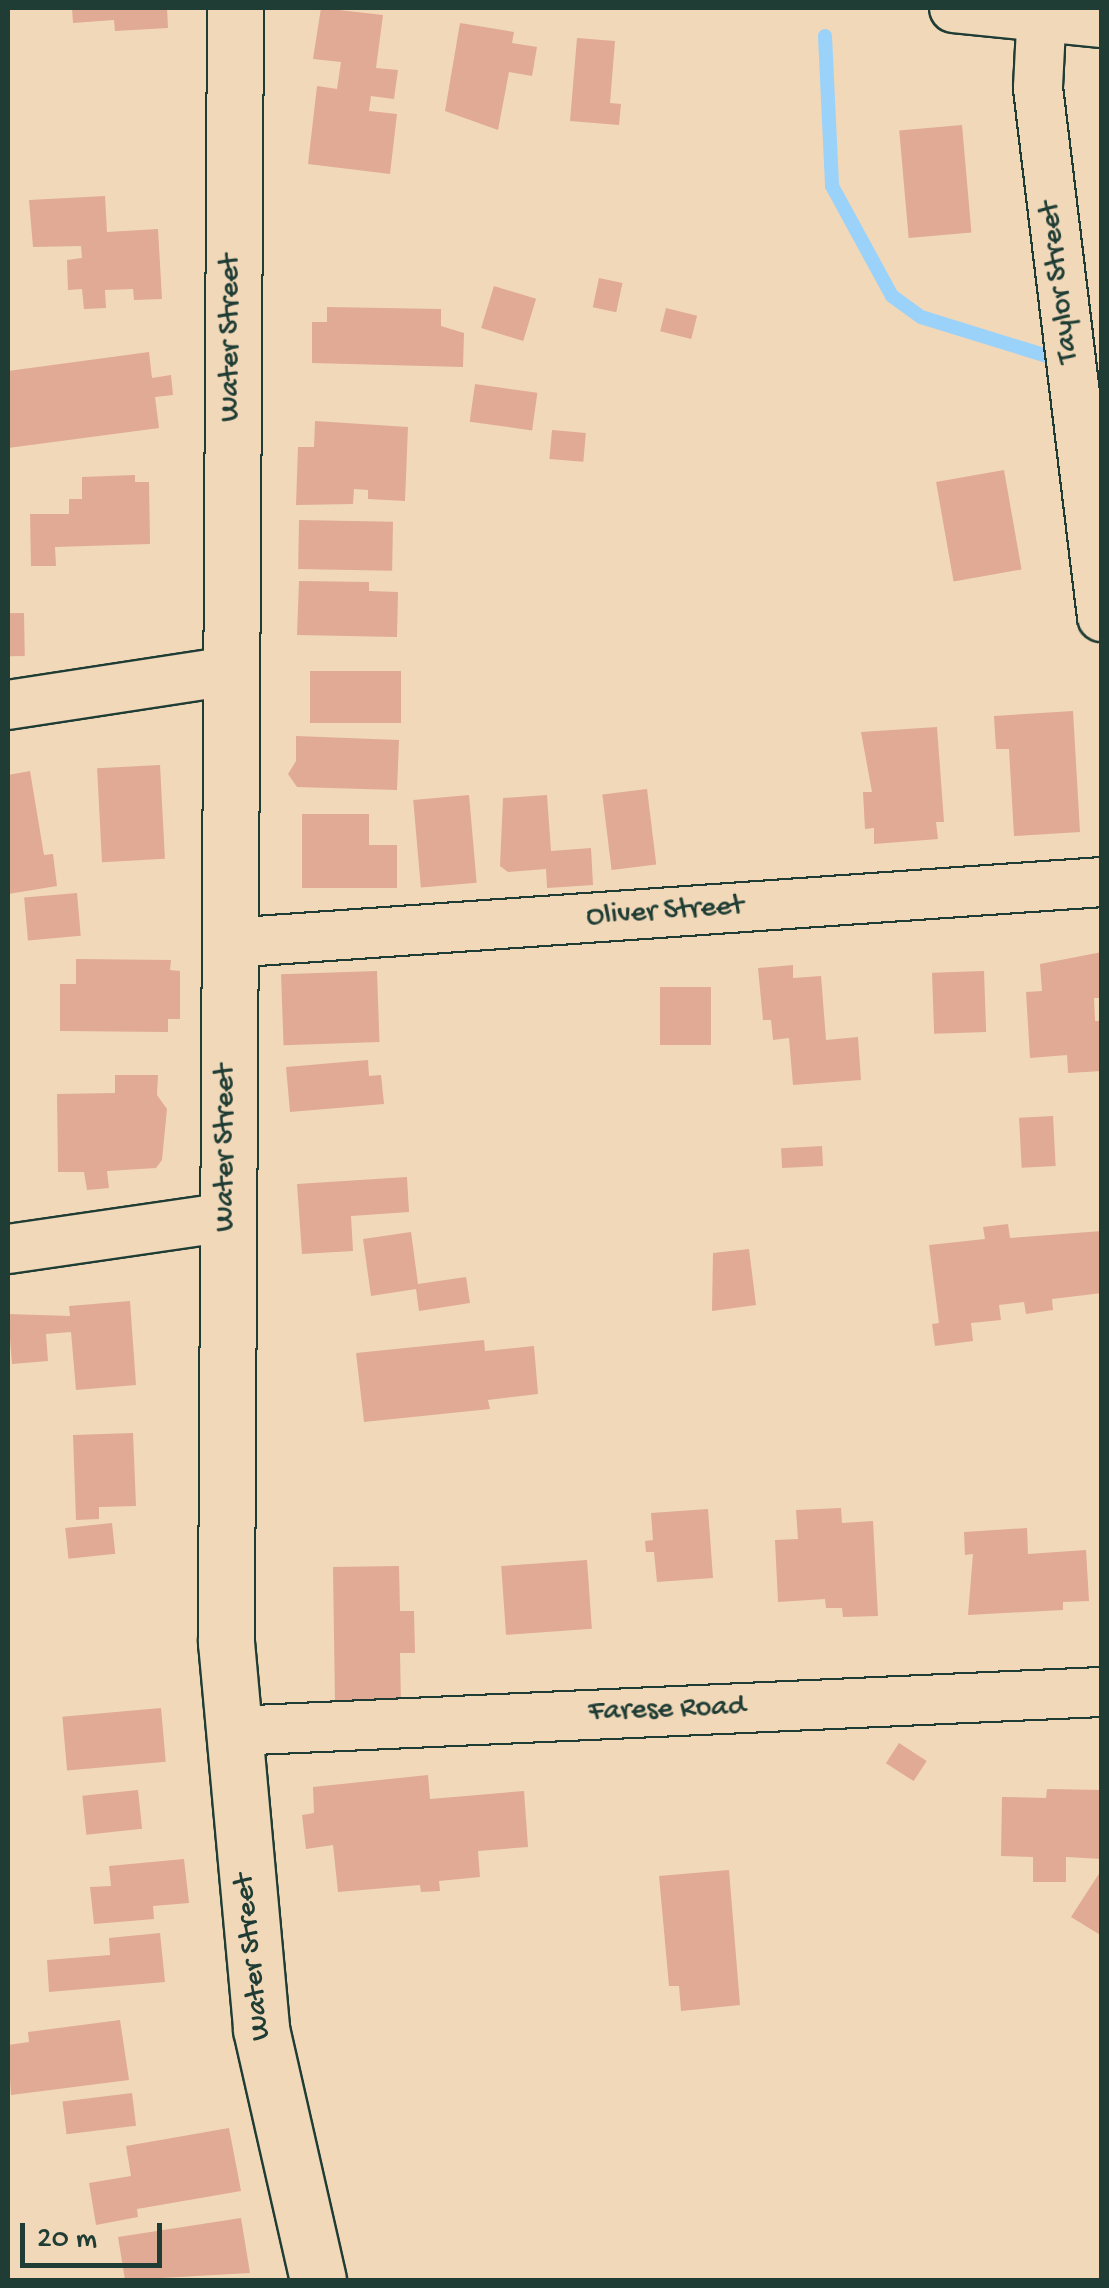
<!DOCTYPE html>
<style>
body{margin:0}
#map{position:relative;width:1109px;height:2288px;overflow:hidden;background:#f1d8b9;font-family:"Gochi Hand",sans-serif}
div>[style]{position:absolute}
.stream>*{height:14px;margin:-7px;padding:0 7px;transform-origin:7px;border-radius:7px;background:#9bd2fa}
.building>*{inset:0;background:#e0aa95;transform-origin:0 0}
.roads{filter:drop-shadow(2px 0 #1f3d34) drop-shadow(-2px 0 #1f3d34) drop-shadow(0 2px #1f3d34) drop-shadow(0 -2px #1f3d34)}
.minor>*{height:48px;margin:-24px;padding:0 24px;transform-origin:24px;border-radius:24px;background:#f1d8b9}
.tertiary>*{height:55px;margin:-27.5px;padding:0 27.5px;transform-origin:27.5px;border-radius:27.5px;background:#f1d8b9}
span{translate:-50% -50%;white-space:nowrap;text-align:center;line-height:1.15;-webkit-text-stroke:10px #f1d8b9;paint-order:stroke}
.street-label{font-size:30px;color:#1f3d34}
.frame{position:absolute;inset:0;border:10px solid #1f3d34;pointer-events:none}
.scale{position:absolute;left:20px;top:2223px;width:142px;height:45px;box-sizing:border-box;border:5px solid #1f3d34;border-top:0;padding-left:12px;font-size:30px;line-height:35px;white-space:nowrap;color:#1f3d34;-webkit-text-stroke:8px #f1d8b9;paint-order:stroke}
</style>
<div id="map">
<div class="stream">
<i style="left:825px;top:36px;width:150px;rotate:87.3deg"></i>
<i style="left:832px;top:186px;width:125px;rotate:61.4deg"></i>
<i style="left:892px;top:296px;width:36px;rotate:36deg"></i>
<i style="left:921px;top:317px;width:132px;rotate:17.2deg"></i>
</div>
<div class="building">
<i style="clip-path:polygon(72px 8px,167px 8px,168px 28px,115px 31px,114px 20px,73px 23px)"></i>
<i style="clip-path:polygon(321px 8px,383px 15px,376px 68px,398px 70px,394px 99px,371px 96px,369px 111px,397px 114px,390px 174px,308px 164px,317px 86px,337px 89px,341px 62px,313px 59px)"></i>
<i style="clip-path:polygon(460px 23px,514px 32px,512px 43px,537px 47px,532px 76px,509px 72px,498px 130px,445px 111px)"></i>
<i style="clip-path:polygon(577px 38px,615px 41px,610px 103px,621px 104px,619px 125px,570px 121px)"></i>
<i style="left:962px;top:125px;width:108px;height:63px;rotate:85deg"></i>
<i style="clip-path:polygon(105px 196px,107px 232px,158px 229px,162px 299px,134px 300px,133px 289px,105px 290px,106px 308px,84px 309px,82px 289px,68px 290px,67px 260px,82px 258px,81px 246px,33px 247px,29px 200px)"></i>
<i style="left:599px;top:278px;width:24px;height:30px;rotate:12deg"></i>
<i style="left:494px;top:286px;width:44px;height:44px;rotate:17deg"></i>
<i style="clip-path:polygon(327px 307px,441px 309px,441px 326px,464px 333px,463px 367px,312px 363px,312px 322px,327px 322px)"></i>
<i style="left:666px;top:308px;width:32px;height:24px;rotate:14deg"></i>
<i style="clip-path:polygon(149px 352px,152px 378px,171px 375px,173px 395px,155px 397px,159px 428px,8px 448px,8px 371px)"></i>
<i style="left:475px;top:384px;width:63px;height:38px;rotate:8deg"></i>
<i style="clip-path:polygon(315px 421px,408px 427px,405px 501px,368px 499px,368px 490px,354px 489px,353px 504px,296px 505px,298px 447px,314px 447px)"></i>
<i style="left:552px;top:430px;width:34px;height:29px;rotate:5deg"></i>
<i style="left:1004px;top:470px;width:101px;height:69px;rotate:80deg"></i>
<i style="clip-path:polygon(135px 475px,135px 482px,149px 482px,150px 544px,55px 547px,56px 566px,31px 566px,30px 514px,69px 514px,69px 499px,82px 499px,82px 477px)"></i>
<i style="left:299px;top:520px;width:94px;height:49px;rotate:1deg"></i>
<i style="clip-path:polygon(299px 581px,369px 582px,369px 591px,398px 592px,397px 637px,297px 635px)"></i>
<i style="left:24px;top:613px;width:43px;height:16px;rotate:89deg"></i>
<i style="left:310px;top:671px;width:91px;height:52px"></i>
<i style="clip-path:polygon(1073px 711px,1080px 832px,1014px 836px,1009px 749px,996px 749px,994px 716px)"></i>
<i style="clip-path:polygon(937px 727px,944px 822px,936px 822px,938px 839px,874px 844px,874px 828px,865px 829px,863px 792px,872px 792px,861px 732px)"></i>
<i style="clip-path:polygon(296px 736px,399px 740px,397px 790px,297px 787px,288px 774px,296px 761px)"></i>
<i style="left:160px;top:765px;width:94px;height:63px;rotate:87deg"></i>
<i style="clip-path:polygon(30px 771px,44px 855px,53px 854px,57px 886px,8px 894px,8px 775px)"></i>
<i style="left:647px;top:789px;width:76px;height:45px;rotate:83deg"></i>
<i style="left:469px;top:795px;width:88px;height:56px;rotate:85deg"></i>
<i style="clip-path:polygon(547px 795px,551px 851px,591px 848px,593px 885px,547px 888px,546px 869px,508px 872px,500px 866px,503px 798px)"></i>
<i style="clip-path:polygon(302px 814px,369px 814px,369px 845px,397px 845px,397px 888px,302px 888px)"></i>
<i style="left:77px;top:893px;width:43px;height:53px;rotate:85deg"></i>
<i style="clip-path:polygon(1102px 952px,1102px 998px,1094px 998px,1095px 1021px,1102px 1021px,1102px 1071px,1068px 1073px,1067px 1055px,1030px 1058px,1026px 992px,1042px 991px,1040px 964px)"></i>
<i style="clip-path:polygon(76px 959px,171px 960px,170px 970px,180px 971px,180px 1019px,168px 1019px,168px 1032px,60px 1031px,60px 984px,76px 984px)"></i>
<i style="clip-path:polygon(793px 965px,793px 978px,821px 976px,826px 1040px,858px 1037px,861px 1080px,793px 1085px,789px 1038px,773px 1040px,771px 1020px,763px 1020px,758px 968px)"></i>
<i style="left:377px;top:971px;width:71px;height:96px;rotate:88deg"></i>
<i style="left:984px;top:971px;width:61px;height:52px;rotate:88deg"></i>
<i style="left:711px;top:987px;width:58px;height:51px;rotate:90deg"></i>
<i style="clip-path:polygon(368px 1060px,369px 1076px,381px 1075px,384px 1104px,290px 1112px,286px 1067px)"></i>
<i style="clip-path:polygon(115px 1075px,158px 1075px,157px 1095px,167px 1109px,162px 1160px,156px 1168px,107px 1171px,109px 1188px,87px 1190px,84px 1172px,58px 1172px,57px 1094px,115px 1093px)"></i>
<i style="left:1053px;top:1116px;width:50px;height:34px;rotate:87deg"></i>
<i style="left:822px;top:1146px;width:20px;height:41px;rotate:87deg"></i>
<i style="clip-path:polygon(407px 1177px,409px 1212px,351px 1216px,353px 1251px,302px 1254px,297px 1184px)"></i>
<i style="clip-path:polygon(1008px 1224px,1010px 1238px,1102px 1231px,1102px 1293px,1052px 1299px,1053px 1310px,1026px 1314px,1024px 1302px,999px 1305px,1001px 1320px,971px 1323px,973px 1341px,935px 1346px,932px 1324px,939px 1323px,929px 1245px,985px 1239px,983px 1227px)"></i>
<i style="clip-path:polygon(411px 1232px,418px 1284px,466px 1277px,470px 1303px,419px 1311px,416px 1289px,371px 1296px,363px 1239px)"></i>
<i style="clip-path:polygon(749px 1249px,756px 1305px,712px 1311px,713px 1253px)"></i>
<i style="clip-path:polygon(130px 1301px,136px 1385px,76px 1390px,71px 1332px,46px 1334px,48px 1361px,12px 1364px,8px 1314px,70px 1316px,69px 1306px)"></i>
<i style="clip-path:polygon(484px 1340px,485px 1351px,534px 1346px,538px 1394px,488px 1400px,490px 1409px,364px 1422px,356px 1353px)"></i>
<i style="clip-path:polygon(133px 1433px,136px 1506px,99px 1507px,99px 1519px,76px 1520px,73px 1435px)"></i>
<i style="clip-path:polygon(841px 1508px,842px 1523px,873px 1521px,878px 1616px,843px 1617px,842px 1608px,826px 1608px,825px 1599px,778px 1602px,775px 1540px,798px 1539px,796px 1510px)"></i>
<i style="clip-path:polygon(708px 1509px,713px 1578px,657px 1582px,654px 1552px,646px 1552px,645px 1541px,653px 1540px,651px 1513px)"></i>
<i style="left:112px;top:1523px;width:31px;height:47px;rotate:84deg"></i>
<i style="clip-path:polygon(1027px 1528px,1028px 1554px,1086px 1550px,1089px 1601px,1063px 1602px,1063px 1610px,968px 1615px,973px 1554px,965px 1555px,964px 1532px)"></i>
<i style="left:587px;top:1560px;width:69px;height:86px;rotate:86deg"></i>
<i style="clip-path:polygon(399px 1566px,400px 1611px,414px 1611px,415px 1653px,400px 1653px,401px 1704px,335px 1705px,333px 1567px)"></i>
<i style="left:161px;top:1708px;width:54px;height:99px;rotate:85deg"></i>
<i style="left:899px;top:1743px;width:33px;height:24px;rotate:33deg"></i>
<i style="clip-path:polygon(428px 1775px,430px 1799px,524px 1791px,528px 1847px,478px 1851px,480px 1877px,439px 1881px,440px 1891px,421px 1892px,420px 1885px,338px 1892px,333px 1845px,306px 1849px,302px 1815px,314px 1813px,313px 1787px)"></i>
<i style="clip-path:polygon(1047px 1789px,1102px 1790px,1102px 1859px,1066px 1857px,1066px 1882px,1033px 1882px,1033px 1857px,1001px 1856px,1002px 1797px,1046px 1798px)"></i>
<i style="left:138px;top:1790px;width:39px;height:56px;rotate:84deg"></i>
<i style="clip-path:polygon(184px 1859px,189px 1903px,153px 1906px,154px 1919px,94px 1924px,90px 1887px,111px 1886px,109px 1866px)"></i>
<i style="clip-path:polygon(1102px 1869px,1102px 1936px,1071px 1917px)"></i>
<i style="clip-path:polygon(729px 1870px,740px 2005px,681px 2011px,679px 1986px,669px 1986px,659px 1876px)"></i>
<i style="clip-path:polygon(160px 1933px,165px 1982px,49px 1992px,47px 1960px,110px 1955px,109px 1938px)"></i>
<i style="clip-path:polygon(120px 2020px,129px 2080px,11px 2095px,8px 2045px,29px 2042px,28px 2032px)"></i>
<i style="left:132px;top:2093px;width:33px;height:70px;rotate:83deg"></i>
<i style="clip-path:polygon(229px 2128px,241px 2191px,137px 2209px,138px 2217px,96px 2225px,89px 2183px,131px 2176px,126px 2146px)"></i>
<i style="clip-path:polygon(241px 2218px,250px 2273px,125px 2280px,118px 2237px)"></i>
</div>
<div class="roads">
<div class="minor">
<i style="left:954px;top:8px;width:149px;rotate:5.8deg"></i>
<i style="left:1042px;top:8px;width:80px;rotate:92.9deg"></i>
<i style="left:1038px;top:88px;width:533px;rotate:83.1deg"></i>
<i style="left:8px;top:705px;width:225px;rotate:-8.7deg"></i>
<i style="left:228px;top:943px;width:876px;rotate:-3.99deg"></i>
<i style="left:8px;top:1249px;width:221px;rotate:-8.3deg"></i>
<i style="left:232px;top:1731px;width:871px;rotate:-2.57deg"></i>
</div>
<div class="tertiary">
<i style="left:235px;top:8px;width:1634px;rotate:90.32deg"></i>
<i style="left:226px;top:1642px;width:389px;rotate:84.8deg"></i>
<i style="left:261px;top:2029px;width:257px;rotate:77.2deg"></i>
</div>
</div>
<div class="street-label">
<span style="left:1061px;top:282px;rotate:-97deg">Taylor Street</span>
<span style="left:232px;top:338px;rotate:-90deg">Water Street</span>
<span style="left:665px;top:913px;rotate:-4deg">Oliver Street</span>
<span style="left:227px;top:1148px;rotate:-90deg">Water Street</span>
<span style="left:667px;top:1711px;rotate:-2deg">Farese Road</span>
<span style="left:254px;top:1957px;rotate:-96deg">Water Street</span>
</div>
<div class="frame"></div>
<div class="scale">20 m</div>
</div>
